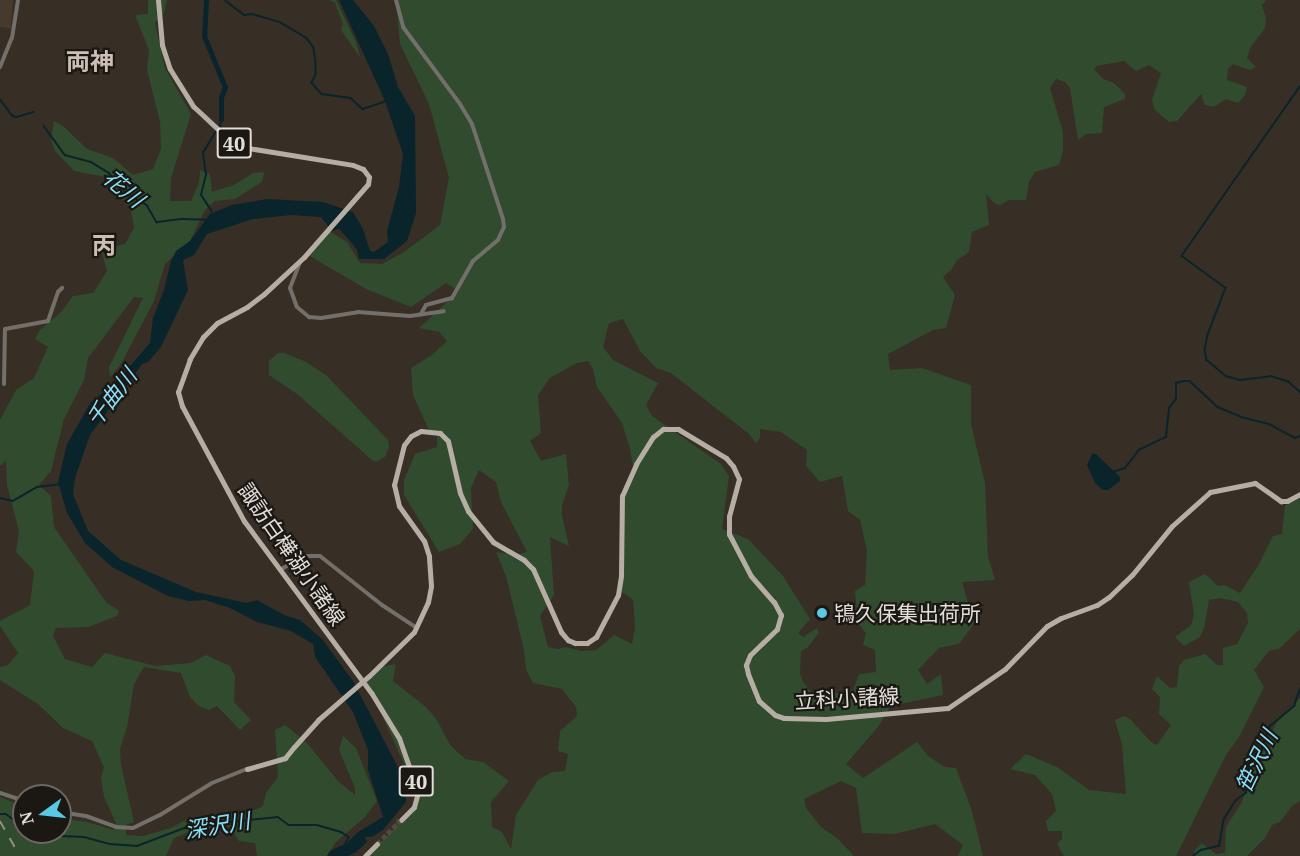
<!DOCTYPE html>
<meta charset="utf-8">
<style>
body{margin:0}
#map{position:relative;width:1300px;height:856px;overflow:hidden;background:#372e25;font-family:"Noto Serif","Noto Sans JP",serif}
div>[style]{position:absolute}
.built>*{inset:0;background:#47392c}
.green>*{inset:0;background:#314b2e}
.water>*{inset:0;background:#0a242b}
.stream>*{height:1.5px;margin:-0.75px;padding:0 0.75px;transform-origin:0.75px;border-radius:0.75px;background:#0a242b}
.river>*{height:5px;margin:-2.5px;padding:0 2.5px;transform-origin:2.5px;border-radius:2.5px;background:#0a242b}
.major-tunnel>*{height:5px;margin-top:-2.5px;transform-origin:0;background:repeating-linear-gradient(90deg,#514840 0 5px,transparent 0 7.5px)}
.minor>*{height:4px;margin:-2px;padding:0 2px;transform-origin:2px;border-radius:2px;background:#736f6a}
.major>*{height:5px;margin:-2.5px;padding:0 2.5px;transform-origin:2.5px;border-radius:2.5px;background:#b6aea4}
.rail>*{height:1.5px;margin-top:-0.75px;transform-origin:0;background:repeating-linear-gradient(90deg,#948d86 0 10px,transparent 0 20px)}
.major-bridge>*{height:5px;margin:-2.5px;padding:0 2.5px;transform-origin:2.5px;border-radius:2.5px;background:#b6aea4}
.dots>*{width:16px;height:16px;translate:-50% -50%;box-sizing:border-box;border:3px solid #1b1713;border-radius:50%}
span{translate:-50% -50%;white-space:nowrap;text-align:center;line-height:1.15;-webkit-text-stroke:4.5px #1b1713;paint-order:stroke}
.shield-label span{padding:2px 4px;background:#1b1713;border:2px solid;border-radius:4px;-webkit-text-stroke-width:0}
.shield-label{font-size:20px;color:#e3ddd7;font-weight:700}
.street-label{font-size:21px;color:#e3ddd7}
.poi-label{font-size:21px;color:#e3ddd7}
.left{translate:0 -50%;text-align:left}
.water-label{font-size:22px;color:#87dff9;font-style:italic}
.quarter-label{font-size:24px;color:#cbbfb5;font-weight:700}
.north{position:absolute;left:12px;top:784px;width:60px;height:60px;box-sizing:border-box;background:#1b1713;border:2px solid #6b6661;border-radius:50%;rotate:255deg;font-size:16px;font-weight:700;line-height:24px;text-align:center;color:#e3ddd7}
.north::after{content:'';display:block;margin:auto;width:21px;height:27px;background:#59c8e4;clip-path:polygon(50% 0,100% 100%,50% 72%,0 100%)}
</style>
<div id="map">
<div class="built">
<i style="clip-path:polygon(0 0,13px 0,11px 26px,14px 29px,0 27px)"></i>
</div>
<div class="green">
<i style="clip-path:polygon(148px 0,167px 0,164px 13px,155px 23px,165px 68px,191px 114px,171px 178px,170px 201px,191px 201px,199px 183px,200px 170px,210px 174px,212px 192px,234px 185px,253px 173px,264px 172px,262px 182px,235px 199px,215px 201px,205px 210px,190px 241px,165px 264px,154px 301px,121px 364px,110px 377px,109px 367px,143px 298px,134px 297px,88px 358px,84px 380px,64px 419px,51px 471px,39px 485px,51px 496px,54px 527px,106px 602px,119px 611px,117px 616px,88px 627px,56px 628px,53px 636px,65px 659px,92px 667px,105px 653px,155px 666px,191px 663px,206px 655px,230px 666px,235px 676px,234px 702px,251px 720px,240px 730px,217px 706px,209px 710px,199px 706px,190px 697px,181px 673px,144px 667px,134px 684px,127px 727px,120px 749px,121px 765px,134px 822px,126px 825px,126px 835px,143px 836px,171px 828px,189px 818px,223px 813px,245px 814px,263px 806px,266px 793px,278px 777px,275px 730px,285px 725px,308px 744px,338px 781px,355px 795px,355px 788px,339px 750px,343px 736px,356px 748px,377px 801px,365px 817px,336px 842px,327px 856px,257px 856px,255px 843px,239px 841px,230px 827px,194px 830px,174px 838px,166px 856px,0 856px,0 797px,24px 807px,24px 832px,60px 832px,60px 818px,87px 822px,114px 830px,116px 823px,104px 797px,101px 777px,104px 767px,92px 741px,63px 728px,38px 704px,0 680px,0 667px,8px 665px,18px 653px,0 626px,0 621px,30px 605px,34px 571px,16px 552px,19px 531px,7px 485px,6px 461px,0 466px,0 420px,16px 390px,34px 378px,48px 347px,35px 339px,40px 330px,62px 311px,73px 296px,93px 293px,107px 271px,101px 250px,125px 244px,134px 228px,131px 211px,106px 177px,74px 171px,55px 151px,51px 140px,54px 121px,63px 126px,87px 149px,113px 158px,133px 175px,153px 169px,161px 149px,160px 122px,147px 70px,149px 50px,135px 15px,148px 14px)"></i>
<i style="clip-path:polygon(330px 0,336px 0,356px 42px,360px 57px,341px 30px,343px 24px,335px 3px)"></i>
<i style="clip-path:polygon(evenodd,396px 0,1266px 0,1262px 5px,1266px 18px,1265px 28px,1250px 48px,1247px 58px,1256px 67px,1250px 70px,1233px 64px,1228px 69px,1227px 80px,1247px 87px,1245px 95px,1238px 103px,1226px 99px,1214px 107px,1205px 105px,1201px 94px,1177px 121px,1169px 122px,1154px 109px,1152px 100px,1161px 73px,1149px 65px,1136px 71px,1124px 61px,1097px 66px,1094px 69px,1103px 79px,1114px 83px,1125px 94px,1125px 99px,1104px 107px,1102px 133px,1086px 134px,1078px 140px,1070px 88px,1065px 82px,1056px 79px,1050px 88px,1063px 132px,1063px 151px,1059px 165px,1035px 172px,1029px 182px,1026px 200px,1009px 200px,1000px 205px,994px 203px,986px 194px,989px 225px,972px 232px,969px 252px,956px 261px,952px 269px,943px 277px,955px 295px,946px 328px,933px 330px,888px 354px,890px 370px,922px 368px,971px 385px,971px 424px,985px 483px,988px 556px,995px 580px,962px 582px,969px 606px,981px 614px,959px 644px,939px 648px,918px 670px,927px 684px,941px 674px,943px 695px,891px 706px,878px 727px,846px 764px,863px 778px,917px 742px,928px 756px,945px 767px,956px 768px,972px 811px,983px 856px,958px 856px,963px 845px,935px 824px,894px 834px,862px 833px,856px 788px,841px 781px,804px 799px,806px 808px,821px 827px,838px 839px,854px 856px,368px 856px,396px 826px,396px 818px,402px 820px,419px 797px,366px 680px,381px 667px,396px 664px,393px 681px,426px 707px,437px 720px,450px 745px,465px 759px,483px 762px,509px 781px,491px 802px,492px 827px,502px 832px,511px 849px,516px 815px,538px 780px,552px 772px,565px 771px,568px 754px,558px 751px,560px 731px,577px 716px,576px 707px,562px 689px,533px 683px,526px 669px,524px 650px,506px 576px,496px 552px,516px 555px,527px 552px,501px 502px,496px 482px,479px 470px,471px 488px,473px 529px,460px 544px,439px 552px,404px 495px,404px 480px,415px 454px,437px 447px,437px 435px,429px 430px,413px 395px,411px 368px,432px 355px,447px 341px,439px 332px,419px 328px,459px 291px,446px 283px,411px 307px,366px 289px,308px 255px,329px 231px,347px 242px,360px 263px,382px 264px,404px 252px,440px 225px,449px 178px,429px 104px,400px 44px,396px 0,623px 319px,640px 351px,656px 368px,671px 373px,749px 434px,756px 443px,760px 438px,760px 429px,781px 432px,807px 450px,806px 466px,820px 482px,842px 476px,848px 511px,860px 520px,867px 551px,865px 585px,855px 591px,858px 623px,866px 633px,863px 645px,875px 650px,876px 672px,859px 674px,853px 690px,815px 697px,803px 682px,800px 674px,801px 651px,807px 648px,819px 633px,817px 628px,803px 637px,798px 633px,810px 619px,783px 576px,748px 539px,722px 529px,729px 476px,721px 464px,652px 416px,646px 405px,658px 383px,613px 360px,603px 347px,609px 323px,623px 319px,396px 0,588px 361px,593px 369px,597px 387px,622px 423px,630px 449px,634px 473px,624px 495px,621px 591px,633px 600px,635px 628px,632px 644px,614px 635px,596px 650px,581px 651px,566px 647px,558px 649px,548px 647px,540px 616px,554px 595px,550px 537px,569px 546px,562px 516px,562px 505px,569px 485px,566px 454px,541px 461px,530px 441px,541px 433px,538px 395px,550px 378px,577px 363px,588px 361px)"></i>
<i style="clip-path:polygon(278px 353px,284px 353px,304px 361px,326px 375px,388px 440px,389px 447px,385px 457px,376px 462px,372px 460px,297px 394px,269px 375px,269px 361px)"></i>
<i style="clip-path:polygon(1300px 499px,1300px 629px,1279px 649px,1269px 651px,1254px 670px,1264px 687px,1239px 737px,1226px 755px,1176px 856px,1064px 856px,1057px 844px,1062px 839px,1062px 831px,1048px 831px,1046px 821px,1056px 811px,1052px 794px,1035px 775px,1010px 769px,1026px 754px,1057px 767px,1089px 790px,1126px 794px,1122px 745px,1115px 720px,1124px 716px,1130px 719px,1151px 742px,1157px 745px,1171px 725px,1159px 714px,1160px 697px,1152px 689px,1157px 676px,1170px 688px,1177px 687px,1179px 666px,1184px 660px,1205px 654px,1217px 665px,1223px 665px,1223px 648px,1237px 644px,1248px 623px,1247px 613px,1238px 602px,1220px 598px,1209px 600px,1204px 628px,1200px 637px,1184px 646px,1175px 637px,1191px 625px,1194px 615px,1189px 582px,1205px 574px,1218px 586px,1224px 585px,1240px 593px,1259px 564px,1273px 536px,1282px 534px,1285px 505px)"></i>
<i style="clip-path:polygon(1300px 698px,1300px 801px,1292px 806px,1280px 822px,1272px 825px,1265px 838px,1247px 856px,1194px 856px,1195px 850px,1202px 843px,1216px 854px,1225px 853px,1226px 827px,1242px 802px,1252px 771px,1277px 722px)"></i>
</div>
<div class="water">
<i style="clip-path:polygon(339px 0,353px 0,374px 26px,388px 54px,398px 87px,415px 116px,416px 213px,407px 241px,384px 259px,359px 259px,357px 250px,350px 241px,339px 229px,332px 231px,321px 217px,291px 215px,253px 219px,207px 234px,194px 255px,183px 260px,188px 290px,161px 347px,148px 362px,142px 364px,90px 435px,75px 478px,73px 494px,88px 531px,121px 560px,196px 592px,247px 603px,257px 600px,284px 615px,300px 620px,322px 639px,353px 681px,404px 779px,406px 802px,383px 830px,372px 837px,365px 837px,367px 842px,356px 852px,348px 856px,327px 856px,330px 851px,347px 843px,358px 832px,383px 817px,368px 770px,368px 750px,353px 712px,315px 657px,313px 644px,291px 631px,257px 622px,230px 608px,205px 600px,189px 601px,168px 596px,112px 567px,85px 543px,67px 513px,58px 482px,67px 444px,91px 402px,117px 381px,150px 343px,153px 318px,164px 290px,171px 261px,176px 251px,190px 241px,210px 214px,232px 205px,267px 199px,323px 202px,353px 212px,363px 229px,370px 251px,374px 252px,388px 242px,387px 231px,399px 187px,403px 154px,385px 101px)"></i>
<i style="clip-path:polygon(1092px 454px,1096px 454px,1120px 477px,1120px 481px,1108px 490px,1103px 490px,1095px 483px,1087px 465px)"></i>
</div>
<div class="stream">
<i style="left:225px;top:0;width:24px;rotate:38deg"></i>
<i style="left:244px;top:15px;width:8px;rotate:-7deg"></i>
<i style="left:252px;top:14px;width:29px;rotate:16deg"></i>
<i style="left:280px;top:22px;width:31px;rotate:31deg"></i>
<i style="left:307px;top:38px;width:12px;rotate:55deg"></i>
<i style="left:314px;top:48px;width:17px;rotate:83deg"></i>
<i style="left:316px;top:65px;width:10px;rotate:90deg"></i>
<i style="left:316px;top:75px;width:9px;rotate:117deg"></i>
<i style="left:312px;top:83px;width:15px;rotate:48deg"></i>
<i style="left:322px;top:94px;width:29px;rotate:8deg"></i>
<i style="left:351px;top:98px;width:16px;rotate:43deg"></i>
<i style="left:363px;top:109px;width:24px;rotate:-19deg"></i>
<i style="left:1300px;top:87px;width:206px;rotate:124.9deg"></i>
<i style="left:1182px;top:256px;width:54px;rotate:36deg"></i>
<i style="left:1226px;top:288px;width:50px;rotate:111deg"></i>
<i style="left:1208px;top:335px;width:15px;rotate:101deg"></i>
<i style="left:1205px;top:350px;width:10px;rotate:79deg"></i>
<i style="left:1207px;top:360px;width:25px;rotate:40deg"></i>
<i style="left:1226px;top:376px;width:15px;rotate:16deg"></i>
<i style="left:1240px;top:380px;width:31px;rotate:-7deg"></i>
<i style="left:1271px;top:376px;width:19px;rotate:18deg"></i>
<i style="left:1289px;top:382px;width:15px;rotate:42deg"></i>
<i style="left:0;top:99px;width:21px;rotate:53deg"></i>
<i style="left:13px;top:116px;width:4px;rotate:14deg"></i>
<i style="left:17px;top:117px;width:17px;rotate:-17deg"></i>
<i style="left:44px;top:126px;width:36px;rotate:54deg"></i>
<i style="left:65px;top:155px;width:27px;rotate:15deg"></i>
<i style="left:91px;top:162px;width:21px;rotate:31deg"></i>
<i style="left:109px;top:173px;width:28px;rotate:49deg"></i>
<i style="left:127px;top:194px;width:23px;rotate:29deg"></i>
<i style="left:147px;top:205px;width:20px;rotate:60deg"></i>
<i style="left:157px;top:222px;width:26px;rotate:-7deg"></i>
<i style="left:183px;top:219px;width:23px;rotate:2deg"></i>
<i style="left:220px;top:127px;width:8px;rotate:-83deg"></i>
<i style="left:212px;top:212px;width:20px;rotate:-123deg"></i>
<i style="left:201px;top:195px;width:21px;rotate:-76deg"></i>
<i style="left:206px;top:175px;width:22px;rotate:-98deg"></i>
<i style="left:203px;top:153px;width:27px;rotate:-59deg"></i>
<i style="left:1113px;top:472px;width:13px;rotate:-18deg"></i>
<i style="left:1125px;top:468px;width:23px;rotate:-52deg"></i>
<i style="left:1139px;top:450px;width:30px;rotate:-26deg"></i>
<i style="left:1166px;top:437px;width:29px;rotate:-84deg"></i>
<i style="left:1169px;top:408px;width:11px;rotate:-52deg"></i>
<i style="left:1176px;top:399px;width:16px;rotate:-90deg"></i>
<i style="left:1176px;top:383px;width:8px;rotate:-14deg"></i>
<i style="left:1184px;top:381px;width:6px"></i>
<i style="left:1190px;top:381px;width:38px;rotate:43deg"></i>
<i style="left:1218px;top:407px;width:25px;rotate:23deg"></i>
<i style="left:1241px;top:417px;width:29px;rotate:14deg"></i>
<i style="left:1269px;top:424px;width:30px;rotate:28deg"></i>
<i style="left:1295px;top:438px;width:5px;rotate:-22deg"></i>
<i style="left:0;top:498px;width:13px;rotate:13deg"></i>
<i style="left:13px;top:501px;width:28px;rotate:-30deg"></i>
<i style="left:37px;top:487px;width:23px;rotate:-7deg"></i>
<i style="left:0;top:814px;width:6px"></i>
<i style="left:6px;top:814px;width:22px;rotate:36deg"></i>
<i style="left:30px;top:832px;width:8px;rotate:23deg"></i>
<i style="left:37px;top:835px;width:47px;rotate:2.4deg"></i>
<i style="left:84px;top:837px;width:27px;rotate:15deg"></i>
<i style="left:110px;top:844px;width:27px;rotate:4deg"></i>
<i style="left:137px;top:846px;width:57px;rotate:-20.7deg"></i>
<i style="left:190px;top:826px;width:88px;rotate:-5.8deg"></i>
<i style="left:278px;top:817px;width:14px;rotate:36deg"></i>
<i style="left:289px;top:825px;width:28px"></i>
<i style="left:317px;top:825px;width:25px;rotate:16deg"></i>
<i style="left:341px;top:832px;width:9px;rotate:32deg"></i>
<i style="left:349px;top:837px;width:8px;rotate:113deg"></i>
<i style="left:1193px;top:856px;width:10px;rotate:-37deg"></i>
<i style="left:1201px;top:850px;width:18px;rotate:-13deg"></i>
<i style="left:1219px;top:846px;width:27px;rotate:-80deg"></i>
<i style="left:1224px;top:819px;width:22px;rotate:-58deg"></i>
<i style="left:1236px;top:800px;width:12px;rotate:-35deg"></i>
<i style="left:1246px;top:793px;width:21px;rotate:-85deg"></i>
<i style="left:1248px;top:772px;width:25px;rotate:-58deg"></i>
<i style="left:1261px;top:751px;width:25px;rotate:-72deg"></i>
<i style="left:1269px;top:727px;width:33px;rotate:-40deg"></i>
<i style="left:1294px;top:706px;width:18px;rotate:-71deg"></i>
</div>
<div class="river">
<i style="left:206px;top:0;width:36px;rotate:93deg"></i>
<i style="left:204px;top:36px;width:55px;rotate:67.6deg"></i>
<i style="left:225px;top:87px;width:11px;rotate:112deg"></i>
<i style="left:221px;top:97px;width:22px;rotate:90deg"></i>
</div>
<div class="major-tunnel">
<i style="left:377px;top:844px;width:34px;rotate:-45deg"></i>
</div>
<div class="minor">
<i style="left:396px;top:0;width:28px;rotate:75deg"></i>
<i style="left:403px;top:27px;width:96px;rotate:53.5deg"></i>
<i style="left:460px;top:104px;width:23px;rotate:59deg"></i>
<i style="left:472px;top:124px;width:100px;rotate:71.9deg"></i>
<i style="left:503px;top:219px;width:8px;rotate:83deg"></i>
<i style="left:504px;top:227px;width:14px;rotate:115deg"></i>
<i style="left:498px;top:240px;width:33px;rotate:140deg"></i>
<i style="left:473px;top:261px;width:43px;rotate:119.6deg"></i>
<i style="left:452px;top:298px;width:27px;rotate:165deg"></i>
<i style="left:426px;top:305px;width:10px;rotate:119deg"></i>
<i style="left:0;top:67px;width:31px;rotate:-68deg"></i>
<i style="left:12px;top:38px;width:38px;rotate:-81deg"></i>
<i style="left:300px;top:262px;width:28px;rotate:111deg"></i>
<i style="left:290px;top:288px;width:20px;rotate:70deg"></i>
<i style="left:297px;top:307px;width:16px;rotate:40deg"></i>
<i style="left:309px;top:317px;width:12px;rotate:5deg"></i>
<i style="left:321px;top:318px;width:37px;rotate:-9deg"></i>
<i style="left:358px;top:312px;width:52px;rotate:4.4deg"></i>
<i style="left:410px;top:316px;width:34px;rotate:-8deg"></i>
<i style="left:4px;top:384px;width:55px;rotate:-89deg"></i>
<i style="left:5px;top:329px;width:44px;rotate:-10.5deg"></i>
<i style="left:48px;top:321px;width:31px;rotate:-71deg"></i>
<i style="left:58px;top:292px;width:6px;rotate:-45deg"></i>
<i style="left:280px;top:570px;width:27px;rotate:-31deg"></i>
<i style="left:303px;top:556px;width:17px"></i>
<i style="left:320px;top:556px;width:79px;rotate:38.3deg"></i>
<i style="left:382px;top:605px;width:42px;rotate:33.3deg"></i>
<i style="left:0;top:793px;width:25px;rotate:18deg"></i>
<i style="left:60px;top:812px;width:26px;rotate:9deg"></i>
<i style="left:86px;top:816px;width:32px;rotate:20deg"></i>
<i style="left:116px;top:827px;width:17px;rotate:3deg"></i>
<i style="left:133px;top:828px;width:30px;rotate:-26deg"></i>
<i style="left:160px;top:815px;width:61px;rotate:-31.6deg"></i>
<i style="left:212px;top:783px;width:38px;rotate:-22deg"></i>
</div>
<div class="major">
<i style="left:158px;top:0;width:45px;rotate:84.9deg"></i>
<i style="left:162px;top:45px;width:25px;rotate:72deg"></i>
<i style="left:170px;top:69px;width:44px;rotate:58.1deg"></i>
<i style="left:193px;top:106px;width:38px;rotate:43deg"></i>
<i style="left:221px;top:132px;width:26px;rotate:36deg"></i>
<i style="left:242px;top:147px;width:112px;rotate:9.2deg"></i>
<i style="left:353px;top:165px;width:11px;rotate:22deg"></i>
<i style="left:363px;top:169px;width:10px;rotate:53deg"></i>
<i style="left:369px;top:177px;width:7px;rotate:98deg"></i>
<i style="left:368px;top:184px;width:97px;rotate:131.2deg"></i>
<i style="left:304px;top:257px;width:54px;rotate:137.2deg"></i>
<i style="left:264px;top:294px;width:21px;rotate:143deg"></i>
<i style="left:247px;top:307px;width:34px;rotate:152deg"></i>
<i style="left:217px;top:323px;width:20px;rotate:135deg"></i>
<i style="left:203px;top:337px;width:26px;rotate:121deg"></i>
<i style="left:190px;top:359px;width:35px;rotate:110deg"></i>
<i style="left:178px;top:392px;width:15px;rotate:74deg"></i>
<i style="left:182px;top:406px;width:131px;rotate:61.7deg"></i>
<i style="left:244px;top:521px;width:215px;rotate:53.5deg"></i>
<i style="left:372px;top:694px;width:52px;rotate:58.5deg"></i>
<i style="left:399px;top:738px;width:57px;rotate:70.6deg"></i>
<i style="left:418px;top:792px;width:16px;rotate:105deg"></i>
<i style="left:414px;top:807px;width:18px;rotate:135deg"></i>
<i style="left:369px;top:676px;width:63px;rotate:-44.4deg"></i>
<i style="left:414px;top:632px;width:33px;rotate:-65deg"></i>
<i style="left:428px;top:602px;width:16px;rotate:-79deg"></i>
<i style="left:431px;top:586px;width:30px;rotate:-94deg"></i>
<i style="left:429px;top:556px;width:16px;rotate:-108deg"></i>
<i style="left:424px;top:541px;width:43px;rotate:-125.5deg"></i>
<i style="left:399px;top:506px;width:22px;rotate:-103deg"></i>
<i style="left:394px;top:485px;width:41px;rotate:-76deg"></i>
<i style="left:404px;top:445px;width:11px;rotate:-52deg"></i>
<i style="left:411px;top:436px;width:11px;rotate:-27deg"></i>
<i style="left:421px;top:431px;width:19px;rotate:6deg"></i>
<i style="left:440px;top:433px;width:11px;rotate:45deg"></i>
<i style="left:448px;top:441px;width:53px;rotate:77deg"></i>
<i style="left:460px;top:493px;width:20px;rotate:66deg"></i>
<i style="left:468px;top:511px;width:40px;rotate:51deg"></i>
<i style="left:493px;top:542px;width:36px;rotate:30deg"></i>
<i style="left:524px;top:560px;width:13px;rotate:45deg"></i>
<i style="left:533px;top:569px;width:69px;rotate:66deg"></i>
<i style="left:561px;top:632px;width:11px;rotate:49deg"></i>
<i style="left:568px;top:640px;width:8px;rotate:23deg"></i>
<i style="left:575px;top:643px;width:12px"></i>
<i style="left:587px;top:643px;width:11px;rotate:-34deg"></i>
<i style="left:596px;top:637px;width:47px;rotate:-62.4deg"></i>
<i style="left:618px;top:595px;width:20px;rotate:-81deg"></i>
<i style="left:621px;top:575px;width:79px;rotate:-89.3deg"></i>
<i style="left:622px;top:496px;width:35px;rotate:-66deg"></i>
<i style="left:636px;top:464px;width:32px;rotate:-58deg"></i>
<i style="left:653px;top:437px;width:13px;rotate:-39deg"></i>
<i style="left:663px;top:429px;width:15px"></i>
<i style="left:678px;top:429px;width:56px;rotate:31.1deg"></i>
<i style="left:726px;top:458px;width:11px;rotate:49deg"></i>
<i style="left:733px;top:466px;width:14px;rotate:65deg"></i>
<i style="left:739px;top:479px;width:38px;rotate:105deg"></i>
<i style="left:729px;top:516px;width:18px;rotate:90deg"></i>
<i style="left:729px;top:534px;width:47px;rotate:62.4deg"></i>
<i style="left:751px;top:576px;width:35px;rotate:49deg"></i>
<i style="left:774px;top:602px;width:15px;rotate:62deg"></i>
<i style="left:781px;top:615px;width:15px;rotate:106deg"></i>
<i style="left:777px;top:629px;width:37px;rotate:136deg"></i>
<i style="left:750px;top:655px;width:11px;rotate:112deg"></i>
<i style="left:746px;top:665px;width:9px;rotate:77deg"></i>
<i style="left:748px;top:674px;width:29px;rotate:68deg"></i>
<i style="left:759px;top:701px;width:21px;rotate:41deg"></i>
<i style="left:775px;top:715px;width:9px;rotate:18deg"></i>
<i style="left:784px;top:718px;width:42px;rotate:1.4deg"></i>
<i style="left:826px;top:719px;width:122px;rotate:-5.2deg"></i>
<i style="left:948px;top:708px;width:69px;rotate:-34.4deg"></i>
<i style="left:1005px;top:669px;width:60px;rotate:-45.7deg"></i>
<i style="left:1047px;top:626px;width:16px;rotate:-30deg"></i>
<i style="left:1061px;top:618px;width:38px;rotate:-20deg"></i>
<i style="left:1097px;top:605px;width:14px;rotate:-34deg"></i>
<i style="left:1109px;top:597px;width:32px;rotate:-44deg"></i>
<i style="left:1132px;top:575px;width:63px;rotate:-50.8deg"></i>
<i style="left:1172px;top:526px;width:51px;rotate:-41.8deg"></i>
<i style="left:1210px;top:492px;width:46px;rotate:-11.3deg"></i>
<i style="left:1255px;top:483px;width:32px;rotate:35deg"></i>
<i style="left:1281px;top:501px;width:6px"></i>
<i style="left:1287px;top:501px;width:15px;rotate:-28deg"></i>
<i style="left:247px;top:769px;width:40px;rotate:-16deg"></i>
<i style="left:285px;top:758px;width:14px;rotate:-51deg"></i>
<i style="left:365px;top:856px;width:17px;rotate:-45deg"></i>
</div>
<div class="rail">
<i style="left:0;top:821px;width:40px;rotate:60.3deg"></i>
</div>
<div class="major-bridge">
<i style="left:294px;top:747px;width:36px;rotate:-48deg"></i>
<i style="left:318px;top:720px;width:67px;rotate:-40.8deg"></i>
</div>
<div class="dots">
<i style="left:822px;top:613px;background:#59c8e4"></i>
</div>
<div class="shield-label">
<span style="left:234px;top:143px">40</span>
<span style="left:416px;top:781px">40</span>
</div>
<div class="street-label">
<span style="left:292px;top:554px;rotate:55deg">諏訪白樺湖小諸線</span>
<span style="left:847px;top:698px;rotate:-3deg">立科小諸線</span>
</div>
<div class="poi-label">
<span class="left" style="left:834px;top:613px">鴇久保集出荷所</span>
</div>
<div class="water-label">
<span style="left:124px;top:188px;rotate:40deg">花川</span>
<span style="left:111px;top:397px;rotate:-52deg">千曲川</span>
<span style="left:1256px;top:761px;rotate:-64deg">笹沢川</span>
<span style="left:217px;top:825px;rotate:-9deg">深沢川</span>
</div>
<div class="quarter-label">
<span style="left:90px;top:61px">両神</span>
<span style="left:104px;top:245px">丙</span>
</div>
<div class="north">N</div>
</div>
